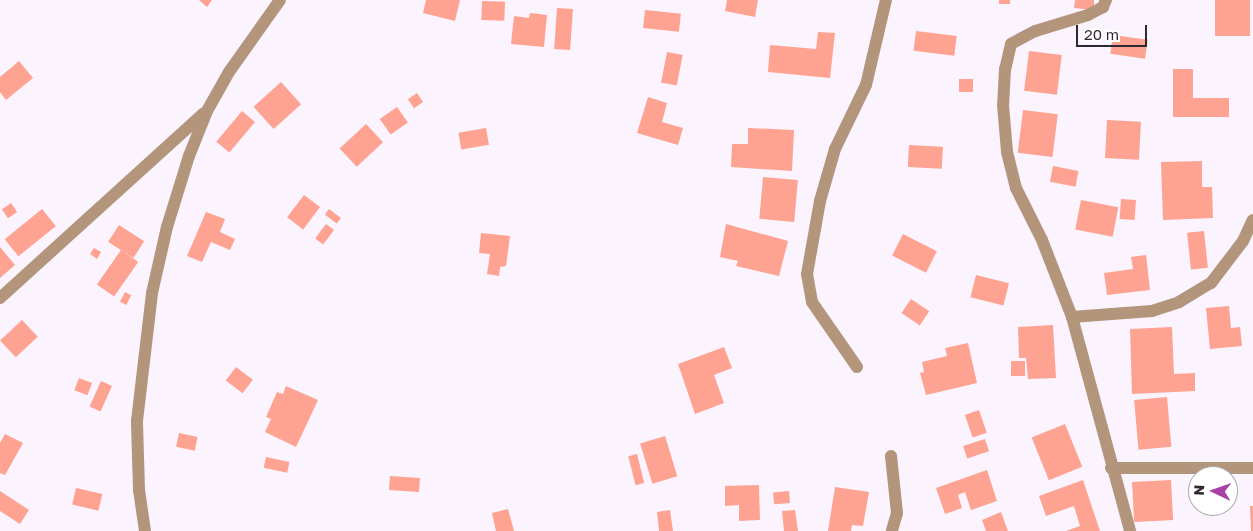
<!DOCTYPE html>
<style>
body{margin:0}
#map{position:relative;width:1253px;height:531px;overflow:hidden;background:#fbf3fd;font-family:"Golos Text",sans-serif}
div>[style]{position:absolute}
.building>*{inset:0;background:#fea291;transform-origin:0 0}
.street>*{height:12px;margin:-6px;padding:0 6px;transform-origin:6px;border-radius:6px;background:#b3957b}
span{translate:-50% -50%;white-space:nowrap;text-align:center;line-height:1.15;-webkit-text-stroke:5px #fff;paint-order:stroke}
.north{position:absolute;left:1188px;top:466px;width:50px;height:50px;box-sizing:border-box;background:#fff;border:1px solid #aca9ad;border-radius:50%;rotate:273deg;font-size:14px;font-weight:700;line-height:20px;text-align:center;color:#2f2831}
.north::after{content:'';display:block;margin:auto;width:18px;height:22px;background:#a641a5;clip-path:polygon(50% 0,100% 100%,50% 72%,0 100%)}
.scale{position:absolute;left:1076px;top:25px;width:71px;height:22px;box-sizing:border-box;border:2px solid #2f2831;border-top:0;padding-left:6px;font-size:15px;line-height:18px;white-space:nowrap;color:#2f2831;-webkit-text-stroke:4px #fff;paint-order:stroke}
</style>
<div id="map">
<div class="building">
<i style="clip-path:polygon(199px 0,212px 0,207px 7px)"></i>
<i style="clip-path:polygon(426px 0,460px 0,455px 21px,423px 13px)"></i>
<i style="clip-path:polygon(727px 0,758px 0,755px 17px,725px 11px)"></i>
<i style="left:999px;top:0;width:11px;height:4px"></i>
<i style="clip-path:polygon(1075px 0,1094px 0,1094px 10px,1074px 8px)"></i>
<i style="left:1215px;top:0;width:35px;height:36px"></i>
<i style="left:482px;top:1px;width:23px;height:19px;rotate:2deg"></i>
<i style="left:557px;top:8px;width:16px;height:41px;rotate:4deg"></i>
<i style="left:645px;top:10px;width:36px;height:18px;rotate:6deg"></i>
<i style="clip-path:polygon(530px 13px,547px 15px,544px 47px,511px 44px,514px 16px,529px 18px)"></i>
<i style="left:916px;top:31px;width:41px;height:20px;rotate:7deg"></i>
<i style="clip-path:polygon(818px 32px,835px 33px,830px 78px,768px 72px,770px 45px,816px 49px)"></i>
<i style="left:1113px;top:35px;width:35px;height:19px;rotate:8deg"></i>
<i style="left:1029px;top:51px;width:33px;height:40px;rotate:7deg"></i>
<i style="left:667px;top:52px;width:16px;height:31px;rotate:11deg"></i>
<i style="clip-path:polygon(19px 61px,33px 78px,6px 100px,0 92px,0 77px)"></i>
<i style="clip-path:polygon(1173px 69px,1193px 69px,1193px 98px,1229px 98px,1229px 117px,1173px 117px)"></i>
<i style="left:959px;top:79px;width:14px;height:13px"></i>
<i style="left:281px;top:82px;width:30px;height:37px;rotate:48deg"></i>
<i style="left:417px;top:93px;width:11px;height:11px;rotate:56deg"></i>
<i style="clip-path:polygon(648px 97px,667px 103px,662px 122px,683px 128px,678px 145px,637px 133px)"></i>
<i style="left:397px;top:107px;width:19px;height:21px;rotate:55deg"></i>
<i style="left:1023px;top:110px;width:35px;height:43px;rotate:7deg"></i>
<i style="left:242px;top:111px;width:17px;height:40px;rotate:40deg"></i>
<i style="left:1107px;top:120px;width:34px;height:38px;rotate:3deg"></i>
<i style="left:366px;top:124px;width:25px;height:36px;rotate:47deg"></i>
<i style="left:486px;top:128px;width:17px;height:28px;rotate:80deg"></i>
<i style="clip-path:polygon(748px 128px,794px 130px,792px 171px,731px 167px,732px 144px,748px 144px)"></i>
<i style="left:909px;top:145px;width:34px;height:22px;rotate:3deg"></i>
<i style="clip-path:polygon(1202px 161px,1202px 187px,1212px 187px,1213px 218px,1163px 220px,1161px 162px)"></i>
<i style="left:1053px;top:166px;width:26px;height:16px;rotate:11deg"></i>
<i style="left:763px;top:177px;width:35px;height:42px;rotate:5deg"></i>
<i style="left:304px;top:195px;width:20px;height:28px;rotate:37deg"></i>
<i style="left:1121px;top:199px;width:15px;height:20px;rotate:4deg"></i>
<i style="left:1081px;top:200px;width:38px;height:30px;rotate:11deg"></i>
<i style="left:11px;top:203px;width:11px;height:11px;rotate:56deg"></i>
<i style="left:42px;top:209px;width:22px;height:48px;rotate:51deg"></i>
<i style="left:329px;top:209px;width:15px;height:7px;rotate:37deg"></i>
<i style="clip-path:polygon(206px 212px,225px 219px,220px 232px,235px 239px,230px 250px,211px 242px,202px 262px,187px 256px)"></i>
<i style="left:326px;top:224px;width:10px;height:18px;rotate:37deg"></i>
<i style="clip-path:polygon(726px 224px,788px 241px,779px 276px,736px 266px,738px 261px,720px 257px)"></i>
<i style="left:119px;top:225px;width:30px;height:20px;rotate:33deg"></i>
<i style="left:1204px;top:231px;width:37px;height:17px;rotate:84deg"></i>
<i style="clip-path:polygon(481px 233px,510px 236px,506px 266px,500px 267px,499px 276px,487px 274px,490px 254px,479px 253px)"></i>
<i style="left:903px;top:234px;width:38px;height:24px;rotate:27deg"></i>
<i style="clip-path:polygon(0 247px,15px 265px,0 278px)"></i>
<i style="clip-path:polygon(94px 248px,101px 252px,97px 259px,90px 254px)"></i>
<i style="left:121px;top:250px;width:21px;height:42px;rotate:35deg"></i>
<i style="clip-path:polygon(1146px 255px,1150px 290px,1107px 295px,1104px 273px,1133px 269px,1131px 257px)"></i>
<i style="left:976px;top:275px;width:34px;height:23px;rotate:14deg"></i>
<i style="left:125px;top:292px;width:7px;height:11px;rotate:27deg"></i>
<i style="left:911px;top:299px;width:22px;height:17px;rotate:34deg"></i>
<i style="clip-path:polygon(1229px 306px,1231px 328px,1240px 327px,1242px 346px,1210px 349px,1206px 308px)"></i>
<i style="left:22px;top:320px;width:23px;height:30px;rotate:47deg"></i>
<i style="clip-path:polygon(1053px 325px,1056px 378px,1028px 379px,1026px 358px,1019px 358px,1018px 327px)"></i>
<i style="clip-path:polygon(1172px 327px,1174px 374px,1195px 373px,1195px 391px,1132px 394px,1130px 329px)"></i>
<i style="clip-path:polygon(968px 343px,977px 383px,926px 395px,920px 373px,924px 372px,922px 362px,947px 356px,945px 348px)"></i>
<i style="clip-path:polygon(724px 347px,732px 368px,714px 375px,724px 403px,695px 414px,678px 364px)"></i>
<i style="left:1011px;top:361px;width:14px;height:15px"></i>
<i style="left:236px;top:367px;width:21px;height:17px;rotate:37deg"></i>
<i style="left:79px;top:378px;width:14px;height:13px;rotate:21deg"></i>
<i style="left:101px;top:381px;width:12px;height:28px;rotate:24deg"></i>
<i style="clip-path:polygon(286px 386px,318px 400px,296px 447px,265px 432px,271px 419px,266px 417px,277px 392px,283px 394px)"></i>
<i style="left:1167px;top:397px;width:50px;height:33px;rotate:85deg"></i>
<i style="left:979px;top:410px;width:24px;height:15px;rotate:71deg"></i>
<i style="left:1065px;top:424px;width:46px;height:36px;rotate:68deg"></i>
<i style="left:179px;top:433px;width:19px;height:14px;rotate:12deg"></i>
<i style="clip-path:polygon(5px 434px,23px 443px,5px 475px,0 473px,0 443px)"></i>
<i style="left:665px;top:436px;width:42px;height:26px;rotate:73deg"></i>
<i style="left:985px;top:439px;width:13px;height:23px;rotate:72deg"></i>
<i style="left:637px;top:454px;width:30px;height:9px;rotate:76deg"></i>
<i style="left:266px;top:457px;width:24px;height:11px;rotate:12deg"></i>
<i style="clip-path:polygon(987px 470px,997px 501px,971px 510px,965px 492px,958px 495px,962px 508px,945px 514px,936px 488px)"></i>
<i style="left:390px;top:476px;width:30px;height:14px;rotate:4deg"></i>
<i style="clip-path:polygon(1083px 480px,1100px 531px,1066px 531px,1080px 526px,1074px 506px,1046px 516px,1039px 496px)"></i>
<i style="left:1171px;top:480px;width:40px;height:39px;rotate:87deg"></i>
<i style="clip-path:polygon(759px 485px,760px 520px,739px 521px,739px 505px,725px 506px,725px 486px)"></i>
<i style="clip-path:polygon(835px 487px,869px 492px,863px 526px,852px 525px,851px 531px,828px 531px)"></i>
<i style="left:76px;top:488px;width:27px;height:17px;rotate:13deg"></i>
<i style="clip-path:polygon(0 491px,29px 510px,20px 524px,0 511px)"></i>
<i style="left:789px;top:491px;width:12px;height:16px;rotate:85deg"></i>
<i style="clip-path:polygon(1250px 506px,1253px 506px,1253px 531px,1251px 531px)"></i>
<i style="clip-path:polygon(508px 509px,514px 531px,496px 531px,492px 513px)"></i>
<i style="clip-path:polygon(670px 510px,673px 531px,659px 531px,657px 512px)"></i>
<i style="clip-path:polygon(795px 510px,798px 531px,784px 531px,782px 511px)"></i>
<i style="clip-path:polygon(1001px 512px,1008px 531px,986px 531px,982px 520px)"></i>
</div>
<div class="street">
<i style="left:1106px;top:0;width:8px;rotate:113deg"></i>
<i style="left:1103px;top:7px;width:17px;rotate:152deg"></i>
<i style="left:1088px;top:15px;width:55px;rotate:163.2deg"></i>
<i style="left:1035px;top:31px;width:27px;rotate:152deg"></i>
<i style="left:1011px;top:44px;width:26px;rotate:103deg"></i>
<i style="left:1005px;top:69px;width:36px;rotate:93deg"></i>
<i style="left:1003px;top:105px;width:47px;rotate:85.1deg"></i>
<i style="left:1007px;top:152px;width:37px;rotate:76deg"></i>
<i style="left:1016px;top:188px;width:58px;rotate:63.4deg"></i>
<i style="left:1042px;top:240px;width:83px;rotate:68.7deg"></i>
<i style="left:1072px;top:317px;width:222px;rotate:74.8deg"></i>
<i style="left:0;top:298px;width:275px;rotate:-42.2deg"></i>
<i style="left:1072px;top:317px;width:80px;rotate:-4.3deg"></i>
<i style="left:1152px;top:311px;width:28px;rotate:-18deg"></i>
<i style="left:1179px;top:302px;width:37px;rotate:-31deg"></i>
<i style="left:1211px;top:283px;width:53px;rotate:-52.7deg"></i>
<i style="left:1243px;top:241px;width:23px;rotate:-65deg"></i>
<i style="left:857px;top:367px;width:79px;rotate:-124.7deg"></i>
<i style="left:812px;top:302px;width:28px;rotate:-100deg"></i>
<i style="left:807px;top:274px;width:74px;rotate:-79.9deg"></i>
<i style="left:820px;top:201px;width:54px;rotate:-73.9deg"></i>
<i style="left:835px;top:149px;width:71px;rotate:-64.2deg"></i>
<i style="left:866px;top:85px;width:87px;rotate:-76.8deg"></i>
<i style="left:891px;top:456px;width:57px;rotate:84deg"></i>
<i style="left:897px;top:513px;width:19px;rotate:106deg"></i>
<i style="left:1111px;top:468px;width:142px"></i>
<i style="left:145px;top:531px;width:41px;rotate:-98.3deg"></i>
<i style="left:139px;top:490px;width:69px;rotate:-91.7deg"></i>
<i style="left:137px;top:421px;width:129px;rotate:-83.3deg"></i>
<i style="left:152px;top:293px;width:68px;rotate:-77.2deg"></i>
<i style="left:167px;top:227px;width:74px;rotate:-72.8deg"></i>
<i style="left:189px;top:156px;width:48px;rotate:-68.2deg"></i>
<i style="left:207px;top:111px;width:45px;rotate:-60.6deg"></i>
<i style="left:229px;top:72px;width:88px;rotate:-54.7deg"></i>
</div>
<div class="north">N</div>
<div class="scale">20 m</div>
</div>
